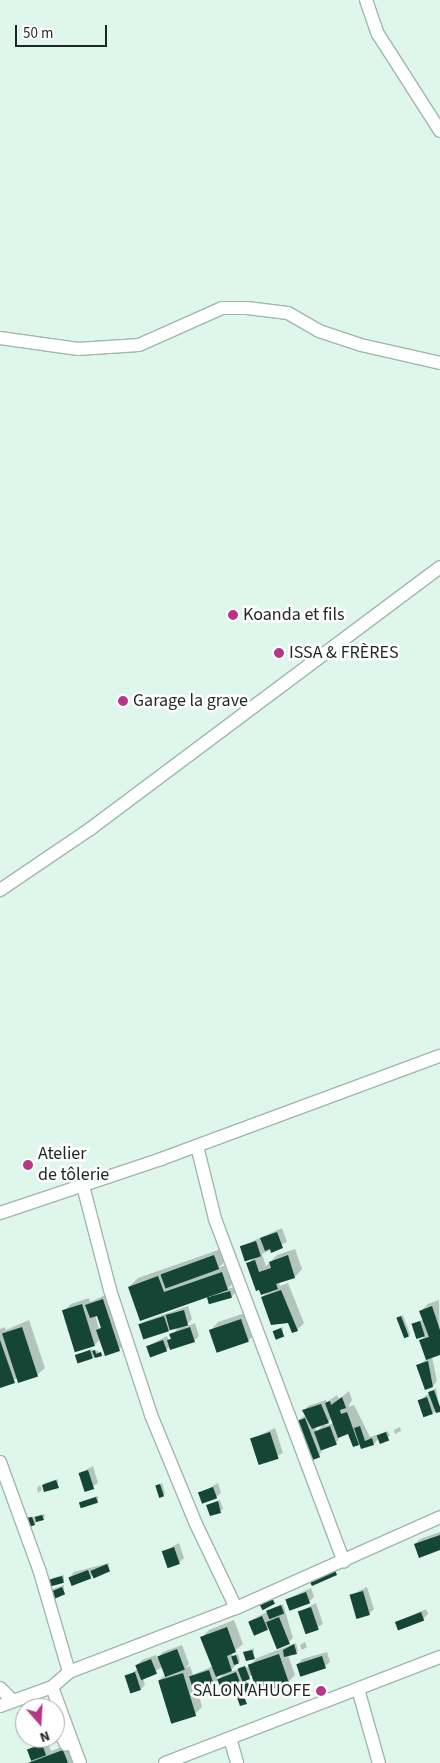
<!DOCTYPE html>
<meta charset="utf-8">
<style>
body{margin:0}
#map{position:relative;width:440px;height:1763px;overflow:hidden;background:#dff6ec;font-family:"Source Sans 3",sans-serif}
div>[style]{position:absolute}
.shadow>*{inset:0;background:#0003}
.building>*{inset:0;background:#154635;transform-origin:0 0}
.roads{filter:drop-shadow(1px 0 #a0b7ad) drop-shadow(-1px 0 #a0b7ad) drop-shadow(0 1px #a0b7ad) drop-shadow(0 -1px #a0b7ad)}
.minor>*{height:12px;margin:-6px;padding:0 6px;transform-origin:6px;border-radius:6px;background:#fff}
.dots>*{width:14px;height:14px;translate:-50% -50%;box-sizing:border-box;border:2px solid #fff;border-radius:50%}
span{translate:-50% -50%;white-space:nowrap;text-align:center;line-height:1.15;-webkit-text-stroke:5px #fff;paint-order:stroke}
.poi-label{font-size:18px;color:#1e2723}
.left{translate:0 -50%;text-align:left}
.right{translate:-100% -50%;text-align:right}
.north{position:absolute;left:15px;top:1698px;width:50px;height:50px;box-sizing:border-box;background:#fff;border:1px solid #a5a9a7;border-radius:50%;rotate:161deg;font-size:14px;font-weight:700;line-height:20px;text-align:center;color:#1e2723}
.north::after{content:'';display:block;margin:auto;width:18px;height:22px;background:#b53786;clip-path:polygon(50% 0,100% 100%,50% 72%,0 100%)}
.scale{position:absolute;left:15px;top:25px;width:92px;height:22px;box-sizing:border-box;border:2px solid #1e2723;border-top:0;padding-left:6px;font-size:15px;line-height:18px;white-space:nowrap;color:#1e2723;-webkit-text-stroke:4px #fff;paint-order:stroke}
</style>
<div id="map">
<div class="shadow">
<i style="clip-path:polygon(282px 1228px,287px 1242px,262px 1254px,266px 1266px,277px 1255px,295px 1249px,302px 1269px,295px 1277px,278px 1282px,280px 1286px,288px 1283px,304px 1323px,297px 1330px,289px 1321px,280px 1324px,262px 1297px,268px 1292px,248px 1264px,254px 1257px,242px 1246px)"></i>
<i style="clip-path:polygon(221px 1249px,226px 1261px,218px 1268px,231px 1263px,237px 1280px,227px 1289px,234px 1287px,236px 1292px,231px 1297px,208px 1299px,213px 1294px,140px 1319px,129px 1287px,138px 1278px)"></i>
<i style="clip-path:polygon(evenodd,110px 1293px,127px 1342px,119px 1349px,100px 1339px,95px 1345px,77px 1350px,64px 1311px,71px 1304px,89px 1298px,90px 1302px,110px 1293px,98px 1314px,102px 1326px,99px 1329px,95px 1315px,98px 1314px)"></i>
<i style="clip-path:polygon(439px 1300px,440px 1354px,432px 1357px,437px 1381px,433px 1386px,417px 1366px,427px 1359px,420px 1341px,427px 1334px,417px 1337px,413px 1324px,424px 1319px,421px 1311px,428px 1304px)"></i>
<i style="clip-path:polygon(188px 1306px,192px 1319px,185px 1327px,195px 1323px,199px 1336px,195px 1340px,171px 1348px,170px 1346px,166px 1350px,148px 1346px,167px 1336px,169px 1341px,178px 1327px,169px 1330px,141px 1325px,145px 1321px)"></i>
<i style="clip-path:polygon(248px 1312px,255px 1334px,248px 1341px,211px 1330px,218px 1322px)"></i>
<i style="clip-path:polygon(403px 1315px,410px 1334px,409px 1336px,397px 1318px)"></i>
<i style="clip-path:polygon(29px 1320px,45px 1368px,37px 1375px,19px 1377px,0 1387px,0 1329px,5px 1327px,6px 1330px)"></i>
<i style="clip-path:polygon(283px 1327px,283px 1334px,273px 1332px,275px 1330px)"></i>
<i style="clip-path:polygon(92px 1349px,93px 1352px,95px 1350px,103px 1354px,92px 1358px,76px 1355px)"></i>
<i style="clip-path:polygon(436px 1388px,440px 1410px,432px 1413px,419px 1401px)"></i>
<i style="clip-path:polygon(evenodd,349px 1391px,352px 1400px,348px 1407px,354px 1405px,370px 1437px,388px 1431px,390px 1436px,379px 1438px,374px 1444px,358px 1444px,349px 1433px,340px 1436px,336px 1444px,323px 1448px,319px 1456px,294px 1423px,306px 1415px,304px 1411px,308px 1406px,326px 1400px,327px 1402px,337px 1395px,339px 1399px,349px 1391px,332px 1418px,334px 1423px,324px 1426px,332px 1418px,349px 1391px,324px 1424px,317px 1431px,315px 1427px,324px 1424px)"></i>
<i style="clip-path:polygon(400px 1427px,401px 1431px,395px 1434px,394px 1430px)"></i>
<i style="clip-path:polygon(275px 1428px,283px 1453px,260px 1464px,252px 1439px)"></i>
<i style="clip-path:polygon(93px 1466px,98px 1483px,85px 1491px,80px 1473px)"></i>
<i style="clip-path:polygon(58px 1479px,58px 1487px,43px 1485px,45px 1483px)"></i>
<i style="clip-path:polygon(162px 1483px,165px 1493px,163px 1495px,156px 1486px)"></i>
<i style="clip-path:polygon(218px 1483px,221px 1493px,216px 1497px,200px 1493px)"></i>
<i style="clip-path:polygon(40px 1485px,42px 1490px,38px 1493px,37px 1488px)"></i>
<i style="clip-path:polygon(98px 1496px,98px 1502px,80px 1503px,82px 1501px)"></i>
<i style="clip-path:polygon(220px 1500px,223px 1509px,211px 1515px,208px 1505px)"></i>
<i style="clip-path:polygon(44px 1514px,45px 1517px,34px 1524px,28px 1518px)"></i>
<i style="clip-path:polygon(440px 1532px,440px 1549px,415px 1544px,420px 1539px)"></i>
<i style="clip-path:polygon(179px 1543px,184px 1558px,179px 1563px,163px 1552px)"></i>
<i style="clip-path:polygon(109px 1563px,109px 1570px,90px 1577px,70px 1577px,74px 1572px)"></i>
<i style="clip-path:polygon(64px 1575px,64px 1581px,51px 1585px,52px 1578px)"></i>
<i style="clip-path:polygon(64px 1585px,64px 1593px,51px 1591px,53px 1589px)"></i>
<i style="clip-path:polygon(367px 1587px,374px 1609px,369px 1614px,351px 1595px)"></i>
<i style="clip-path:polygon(311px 1588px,314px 1597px,309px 1602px,287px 1599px)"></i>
<i style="clip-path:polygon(316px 1603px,323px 1624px,306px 1633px,299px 1612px)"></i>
<i style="clip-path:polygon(283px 1604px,293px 1638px,289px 1642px,270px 1627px,267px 1629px,249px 1621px)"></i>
<i style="clip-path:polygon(426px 1609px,428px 1614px,423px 1619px,396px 1623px)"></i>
<i style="clip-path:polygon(evenodd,234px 1620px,243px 1644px,232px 1653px,233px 1656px,238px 1654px,240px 1661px,229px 1672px,248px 1667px,257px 1658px,296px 1643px,298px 1651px,288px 1655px,295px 1675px,288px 1682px,253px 1674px,245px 1680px,252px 1687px,244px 1691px,246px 1703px,236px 1692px,241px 1687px,219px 1682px,198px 1693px,202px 1707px,195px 1714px,159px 1680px,165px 1675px,162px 1667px,143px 1678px,145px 1685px,141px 1689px,127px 1676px,138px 1669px,137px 1665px,142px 1660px,156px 1655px,157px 1658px,163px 1652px,182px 1645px,189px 1664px,185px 1668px,190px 1666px,193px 1675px,213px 1666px,202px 1637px,209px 1630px,234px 1620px,225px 1672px,218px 1680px,216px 1675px,225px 1672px)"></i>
<i style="clip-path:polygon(305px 1642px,307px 1647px,302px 1650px,300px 1645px)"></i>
<i style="clip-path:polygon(254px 1648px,254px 1657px,245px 1653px,247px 1651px)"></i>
<i style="clip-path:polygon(327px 1652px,330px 1662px,325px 1666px,298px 1664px,302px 1659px)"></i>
<i style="clip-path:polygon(24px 1710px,25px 1720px,21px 1721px,20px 1712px)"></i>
<i style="clip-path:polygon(47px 1740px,51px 1751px,70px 1744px,77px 1763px,29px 1763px,32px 1760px,29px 1750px)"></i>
</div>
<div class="building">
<i style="clip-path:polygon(277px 1232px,283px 1248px,271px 1253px,270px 1249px,265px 1251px,260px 1238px)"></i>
<i style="left:256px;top:1241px;width:16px;height:17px;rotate:72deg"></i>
<i style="left:214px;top:1255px;width:15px;height:57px;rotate:70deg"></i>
<i style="clip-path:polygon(288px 1255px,295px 1278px,276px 1284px,278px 1289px,261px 1295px,259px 1290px,256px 1291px,246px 1263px,255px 1260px,259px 1272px,271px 1268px,269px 1262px)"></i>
<i style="clip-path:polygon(222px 1272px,228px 1290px,140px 1321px,128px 1287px,158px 1276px,164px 1292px)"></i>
<i style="clip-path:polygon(281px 1290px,298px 1331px,292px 1333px,288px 1323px,271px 1325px,261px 1297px)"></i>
<i style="left:230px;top:1291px;width:7px;height:24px;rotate:74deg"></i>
<i style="clip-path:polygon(103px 1299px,120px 1351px,105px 1356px,96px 1330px,101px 1328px,97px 1316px,90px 1318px,85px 1305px)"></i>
<i style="left:82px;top:1304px;width:44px;height:21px;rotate:73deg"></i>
<i style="clip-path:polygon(432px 1306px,440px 1330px,440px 1355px,426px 1360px,419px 1340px,429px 1337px,419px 1311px)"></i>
<i style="left:184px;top:1310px;width:16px;height:19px;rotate:75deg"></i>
<i style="left:164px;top:1316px;width:16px;height:27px;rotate:72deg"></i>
<i style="left:401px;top:1316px;width:22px;height:5px;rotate:69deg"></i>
<i style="left:241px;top:1319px;width:24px;height:34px;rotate:71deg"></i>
<i style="left:420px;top:1321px;width:16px;height:9px;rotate:72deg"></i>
<i style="left:22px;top:1327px;width:52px;height:21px;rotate:72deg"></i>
<i style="clip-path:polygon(190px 1327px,195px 1342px,170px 1350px,167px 1340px,171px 1339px,169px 1334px)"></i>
<i style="left:281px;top:1328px;width:9px;height:9px;rotate:69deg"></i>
<i style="clip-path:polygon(0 1340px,15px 1383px,0 1388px)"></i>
<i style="left:163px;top:1340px;width:12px;height:18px;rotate:70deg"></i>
<i style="left:90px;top:1350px;width:9px;height:16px;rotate:72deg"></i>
<i style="clip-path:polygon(95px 1350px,96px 1354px,101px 1352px,102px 1356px,95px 1358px,92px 1351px)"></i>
<i style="clip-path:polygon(428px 1361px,433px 1387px,425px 1390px,416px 1365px)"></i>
<i style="clip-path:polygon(434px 1390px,440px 1407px,440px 1412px,436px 1413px,428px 1392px)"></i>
<i style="clip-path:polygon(342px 1397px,346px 1408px,340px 1410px,341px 1414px,347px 1412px,359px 1445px,353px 1447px,348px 1434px,338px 1438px,325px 1403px,330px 1401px,331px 1405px)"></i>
<i style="left:427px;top:1397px;width:18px;height:10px;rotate:71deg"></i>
<i style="clip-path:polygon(321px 1404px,329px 1423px,312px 1429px,302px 1410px)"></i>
<i style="left:305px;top:1418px;width:42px;height:13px;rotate:69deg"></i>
<i style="left:330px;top:1426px;width:20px;height:17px;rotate:70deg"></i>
<i style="clip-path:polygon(360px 1426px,365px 1441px,372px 1438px,374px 1445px,361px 1449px,354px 1428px)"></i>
<i style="left:270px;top:1432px;width:28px;height:21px;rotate:72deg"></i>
<i style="left:386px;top:1432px;width:9px;height:10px;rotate:69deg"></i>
<i style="left:88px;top:1470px;width:20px;height:10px;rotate:72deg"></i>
<i style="clip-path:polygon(56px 1480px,59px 1488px,44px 1492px,42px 1485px)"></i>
<i style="left:160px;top:1484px;width:13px;height:5px;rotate:72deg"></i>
<i style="left:213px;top:1487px;width:12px;height:16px;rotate:70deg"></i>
<i style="left:96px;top:1497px;width:6px;height:18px;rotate:72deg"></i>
<i style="clip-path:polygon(218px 1501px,221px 1513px,210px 1516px,206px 1505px)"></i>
<i style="clip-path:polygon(42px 1515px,44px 1520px,36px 1522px,35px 1517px)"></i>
<i style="clip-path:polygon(32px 1517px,35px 1525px,29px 1527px,26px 1518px)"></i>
<i style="clip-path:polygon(440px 1535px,440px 1550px,419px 1558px,414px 1544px)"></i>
<i style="left:174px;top:1547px;width:18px;height:13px;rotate:71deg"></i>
<i style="left:107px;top:1564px;width:8px;height:18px;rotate:67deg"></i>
<i style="left:88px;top:1570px;width:9px;height:21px;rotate:69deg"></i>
<i style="clip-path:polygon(335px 1570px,337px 1575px,312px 1586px,309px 1580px)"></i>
<i style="left:62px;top:1576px;width:7px;height:15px;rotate:74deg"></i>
<i style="left:62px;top:1587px;width:8px;height:14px;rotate:67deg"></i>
<i style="left:363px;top:1591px;width:25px;height:14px;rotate:74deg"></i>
<i style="left:306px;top:1592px;width:12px;height:22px;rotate:70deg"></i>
<i style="left:270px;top:1594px;width:11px;height:14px;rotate:63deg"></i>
<i style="left:281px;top:1605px;width:9px;height:16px;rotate:69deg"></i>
<i style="left:311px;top:1607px;width:24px;height:14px;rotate:71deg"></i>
<i style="left:421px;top:1612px;width:9px;height:28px;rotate:69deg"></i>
<i style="left:262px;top:1616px;width:15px;height:15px;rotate:67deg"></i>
<i style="left:279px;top:1617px;width:29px;height:14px;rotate:68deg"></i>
<i style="clip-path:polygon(227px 1627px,236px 1652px,227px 1656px,232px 1671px,216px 1677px,200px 1637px)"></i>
<i style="clip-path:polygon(294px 1644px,297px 1654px,284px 1657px,283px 1650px)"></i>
<i style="left:177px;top:1649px;width:22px;height:21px;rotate:69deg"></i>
<i style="clip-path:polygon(252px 1650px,255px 1659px,246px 1661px,243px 1652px)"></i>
<i style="left:279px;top:1654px;width:31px;height:33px;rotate:71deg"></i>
<i style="left:236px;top:1655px;width:9px;height:5px;rotate:72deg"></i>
<i style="left:322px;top:1656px;width:13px;height:27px;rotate:72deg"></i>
<i style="left:151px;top:1659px;width:16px;height:17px;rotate:68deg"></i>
<i style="left:245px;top:1666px;width:14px;height:8px;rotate:69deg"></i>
<i style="left:209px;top:1670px;width:20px;height:21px;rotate:72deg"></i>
<i style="left:135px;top:1672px;width:19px;height:11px;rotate:72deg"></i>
<i style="left:236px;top:1672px;width:17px;height:20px;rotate:69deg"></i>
<i style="left:183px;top:1673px;width:45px;height:26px;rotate:73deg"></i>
<i style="left:248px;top:1683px;width:8px;height:6px;rotate:67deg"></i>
<i style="clip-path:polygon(241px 1689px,247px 1704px,240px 1706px,235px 1692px)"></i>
<i style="clip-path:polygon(22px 1711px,25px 1721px,21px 1723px,17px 1713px)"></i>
<i style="left:42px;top:1744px;width:12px;height:16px;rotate:70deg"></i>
<i style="clip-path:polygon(63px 1750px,68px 1763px,28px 1763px)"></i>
</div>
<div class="roads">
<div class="minor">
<i style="left:366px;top:0;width:36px;rotate:71deg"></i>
<i style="left:378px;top:34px;width:115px;rotate:57.4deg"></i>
<i style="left:0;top:338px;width:79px;rotate:8deg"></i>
<i style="left:78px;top:349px;width:61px;rotate:-3.8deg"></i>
<i style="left:139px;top:345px;width:91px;rotate:-24deg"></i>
<i style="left:222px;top:308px;width:25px"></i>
<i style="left:247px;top:308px;width:41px;rotate:7deg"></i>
<i style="left:288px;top:313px;width:36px;rotate:30deg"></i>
<i style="left:319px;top:331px;width:44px;rotate:18.4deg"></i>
<i style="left:361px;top:345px;width:81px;rotate:12.8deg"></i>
<i style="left:0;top:890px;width:109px;rotate:-34.1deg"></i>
<i style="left:90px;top:829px;width:437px;rotate:-36.8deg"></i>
<i style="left:197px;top:1146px;width:75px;rotate:76.1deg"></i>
<i style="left:215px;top:1219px;width:366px;rotate:69.4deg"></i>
<i style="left:83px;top:1186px;width:107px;rotate:75.4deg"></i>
<i style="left:110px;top:1290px;width:132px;rotate:71.8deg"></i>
<i style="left:151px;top:1415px;width:116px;rotate:67.6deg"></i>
<i style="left:195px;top:1522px;width:95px;rotate:64.5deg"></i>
<i style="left:0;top:1213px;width:170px;rotate:-18.5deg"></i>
<i style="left:161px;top:1159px;width:297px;rotate:-20.3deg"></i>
<i style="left:0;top:1462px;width:117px;rotate:70deg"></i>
<i style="left:40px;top:1572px;width:104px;rotate:73.8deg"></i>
<i style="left:52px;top:1687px;width:81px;rotate:69.8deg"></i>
<i style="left:0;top:1688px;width:18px;rotate:45deg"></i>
<i style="left:358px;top:1689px;width:77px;rotate:74.2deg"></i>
<i style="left:0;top:1706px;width:55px;rotate:-20.1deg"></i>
<i style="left:52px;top:1687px;width:23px;rotate:-41deg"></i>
<i style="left:69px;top:1672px;width:179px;rotate:-21deg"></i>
<i style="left:236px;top:1608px;width:223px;rotate:-24deg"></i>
<i style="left:55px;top:1722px;width:25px;rotate:64deg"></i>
<i style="left:230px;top:1738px;width:26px;rotate:74deg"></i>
<i style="left:165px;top:1763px;width:295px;rotate:-21.1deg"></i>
</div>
</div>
<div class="dots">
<i style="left:233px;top:615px;background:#b53786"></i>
<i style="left:279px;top:653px;background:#b53786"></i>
<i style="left:123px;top:701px;background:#b53786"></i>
<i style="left:28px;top:1165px;background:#b53786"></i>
<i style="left:321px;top:1691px;background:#b53786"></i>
</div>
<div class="poi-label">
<span class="left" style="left:243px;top:615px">Koanda et fils</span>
<span class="left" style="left:289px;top:653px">ISSA &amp; FRÈRES</span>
<span class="left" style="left:133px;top:701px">Garage la grave</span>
<span class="left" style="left:38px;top:1165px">Atelier<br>de tôlerie</span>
<span class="right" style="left:311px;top:1691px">SALON AHUOFE</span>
</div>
<div class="north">N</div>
<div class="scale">50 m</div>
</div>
